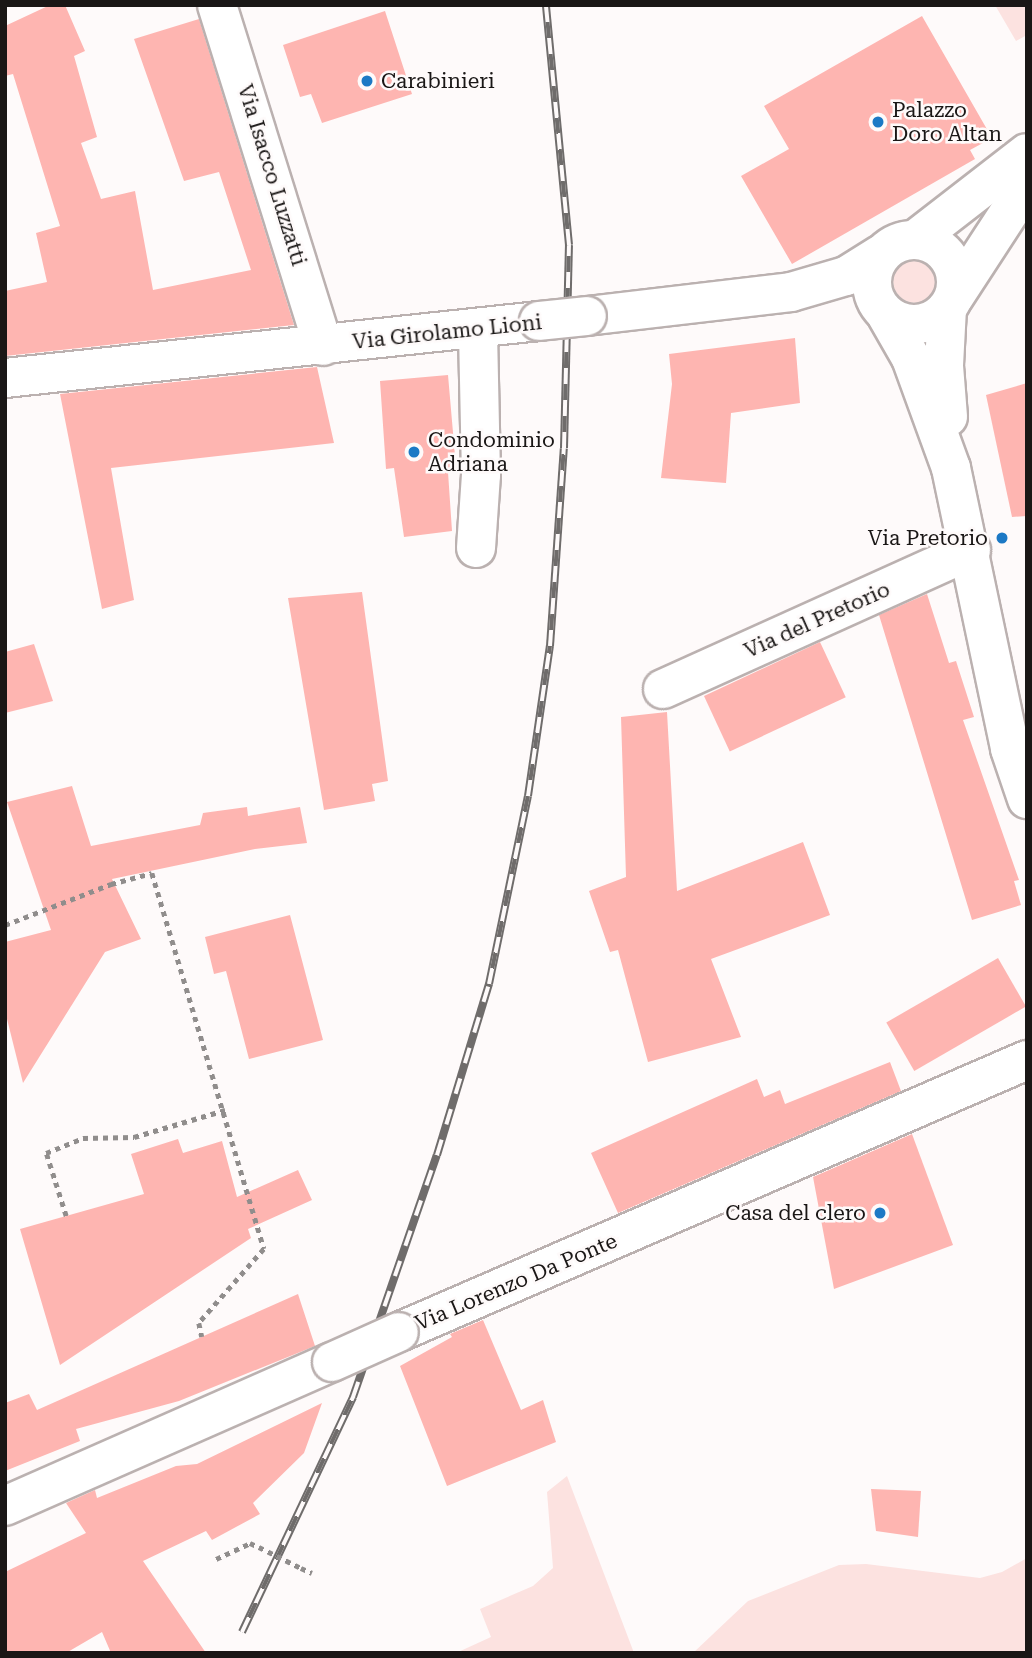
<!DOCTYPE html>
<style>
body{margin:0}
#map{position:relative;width:1032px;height:1658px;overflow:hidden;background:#fefafa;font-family:"Roboto Serif",serif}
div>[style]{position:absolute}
.green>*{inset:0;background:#fce2e0}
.round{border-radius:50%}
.building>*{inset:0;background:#feb5b1;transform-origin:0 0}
.path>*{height:4.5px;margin-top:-2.25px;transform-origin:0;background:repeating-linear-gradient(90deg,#908d8c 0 5px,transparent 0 10px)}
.roads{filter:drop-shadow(2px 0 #bbb1b0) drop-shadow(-2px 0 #bbb1b0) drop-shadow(0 2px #bbb1b0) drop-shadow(0 -2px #bbb1b0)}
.minor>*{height:38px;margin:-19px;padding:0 19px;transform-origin:19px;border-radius:19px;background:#fff}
.minor>.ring{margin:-19px;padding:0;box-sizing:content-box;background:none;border:38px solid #fff;border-radius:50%}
.rail>*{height:8px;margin-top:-4px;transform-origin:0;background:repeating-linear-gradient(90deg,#fefafa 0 16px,#6f6c6b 0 32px);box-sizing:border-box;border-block:2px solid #6f6c6b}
.path-bridge>*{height:4.5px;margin-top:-2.25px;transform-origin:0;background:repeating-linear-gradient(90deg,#908d8c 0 5px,transparent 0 10px)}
.bridges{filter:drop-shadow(2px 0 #bbb1b0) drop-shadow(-2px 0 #bbb1b0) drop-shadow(0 2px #bbb1b0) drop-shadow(0 -2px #bbb1b0)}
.minor-bridge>*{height:38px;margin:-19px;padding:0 19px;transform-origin:19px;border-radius:19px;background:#fff}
.dots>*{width:19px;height:19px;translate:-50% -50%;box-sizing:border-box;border:4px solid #fefafa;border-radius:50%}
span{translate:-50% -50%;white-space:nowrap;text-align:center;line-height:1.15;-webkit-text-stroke:5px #fefafa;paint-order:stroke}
.poi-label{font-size:21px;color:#1a1716}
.left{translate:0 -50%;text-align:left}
.right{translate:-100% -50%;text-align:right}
.street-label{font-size:21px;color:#1a1716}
.frame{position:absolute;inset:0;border:7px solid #1a1716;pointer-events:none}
</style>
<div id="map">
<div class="green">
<i style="clip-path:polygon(995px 5px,1027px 5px,1027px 35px,1016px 41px)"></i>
<i class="round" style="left:893px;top:259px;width:44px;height:44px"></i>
<i style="clip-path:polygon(567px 1476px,634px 1653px,456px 1653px,491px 1637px,480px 1609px,533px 1586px,553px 1568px,547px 1492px)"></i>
<i style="clip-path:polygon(1027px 1558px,1027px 1653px,693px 1653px,748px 1601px,839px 1565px,866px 1564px,980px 1578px,1002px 1572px)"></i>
</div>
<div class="building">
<i style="clip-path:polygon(50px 5px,65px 5px,85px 51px,74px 56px,97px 137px,81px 143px,101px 199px,135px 191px,153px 290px,251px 270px,219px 172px,184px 181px,134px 39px,199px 19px,294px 325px,5px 356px,5px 291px,47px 282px,36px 233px,60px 226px,13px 74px,5px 76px,5px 26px)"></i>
<i style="clip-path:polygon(385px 11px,412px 94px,322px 123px,311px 94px,300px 97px,283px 45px)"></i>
<i style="clip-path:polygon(922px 16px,992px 138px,970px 150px,975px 159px,792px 264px,741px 176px,789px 149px,764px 106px)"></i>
<i style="clip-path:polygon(795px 338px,800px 403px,731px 413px,726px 483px,661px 478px,672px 384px,669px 354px)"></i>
<i style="clip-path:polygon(317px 367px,334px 443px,111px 468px,134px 600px,102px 609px,60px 394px)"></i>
<i style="clip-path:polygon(448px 375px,456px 467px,448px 472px,452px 531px,404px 537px,394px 468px,386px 469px,380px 381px)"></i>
<i style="clip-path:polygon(1027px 383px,1027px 516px,1012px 517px,986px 395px)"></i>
<i style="clip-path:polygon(362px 592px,388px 781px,372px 784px,375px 801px,324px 810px,288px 598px)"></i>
<i style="clip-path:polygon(927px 594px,949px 663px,956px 661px,974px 717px,963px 720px,1019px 880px,1014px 881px,1021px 905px,972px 920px,879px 615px)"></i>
<i style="left:820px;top:642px;width:61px;height:128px;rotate:65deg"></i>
<i style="clip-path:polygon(34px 644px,53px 701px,5px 713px,5px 652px)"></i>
<i style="clip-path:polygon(667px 712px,677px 891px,803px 842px,830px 915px,711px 959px,741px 1037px,648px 1062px,618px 950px,610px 952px,589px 891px,626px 877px,621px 717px)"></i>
<i style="clip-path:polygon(72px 786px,91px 846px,200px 825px,203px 813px,247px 807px,248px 816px,300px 807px,307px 843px,255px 849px,112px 879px,141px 939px,105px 952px,23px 1083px,5px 1011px,5px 942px,51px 930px,7px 802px)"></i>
<i style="clip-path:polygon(290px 915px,323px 1040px,249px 1059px,226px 971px,214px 974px,205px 937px)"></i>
<i style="left:998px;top:958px;width:56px;height:129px;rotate:60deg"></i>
<i style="clip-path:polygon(890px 1062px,901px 1091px,618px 1213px,591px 1153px,757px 1079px,764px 1097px,780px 1090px,785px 1104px)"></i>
<i style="clip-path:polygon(912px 1134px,953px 1245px,834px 1289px,813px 1177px)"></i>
<i style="clip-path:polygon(178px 1139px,183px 1153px,222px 1141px,237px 1197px,298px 1170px,312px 1200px,248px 1229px,251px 1238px,60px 1365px,20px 1229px,144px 1194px,131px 1154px)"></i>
<i style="clip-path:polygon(298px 1294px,315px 1346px,179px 1401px,76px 1429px,80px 1441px,5px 1471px,5px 1403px,29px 1394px,37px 1410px)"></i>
<i style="clip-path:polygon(483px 1320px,521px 1410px,543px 1400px,556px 1442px,447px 1486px,400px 1366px,452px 1337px,450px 1334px)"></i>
<i style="clip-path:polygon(322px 1403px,304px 1453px,253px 1503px,260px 1514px,212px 1540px,206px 1531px,143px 1561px,206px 1653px,111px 1653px,102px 1632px,66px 1653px,5px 1653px,5px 1572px,86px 1533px,66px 1503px,95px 1490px,97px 1498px,176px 1466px,197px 1464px)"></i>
<i style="clip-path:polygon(871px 1489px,921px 1491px,918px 1537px,876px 1531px)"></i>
</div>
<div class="path">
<i style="left:5px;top:925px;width:114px;rotate:-21.1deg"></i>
<i style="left:111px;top:884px;width:42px;rotate:-15deg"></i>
<i style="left:152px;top:873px;width:392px;rotate:73.4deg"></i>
<i style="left:264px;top:1249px;width:98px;rotate:131.3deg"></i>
<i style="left:199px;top:1323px;width:14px;rotate:78deg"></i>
<i style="left:66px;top:1216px;width:66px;rotate:-107.6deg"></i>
<i style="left:46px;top:1153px;width:40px;rotate:-22deg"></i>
<i style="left:83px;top:1138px;width:51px;rotate:-1.1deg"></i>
<i style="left:134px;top:1137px;width:95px;rotate:-16.5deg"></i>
<i style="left:216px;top:1559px;width:38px;rotate:-25deg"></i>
<i style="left:250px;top:1543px;width:10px;rotate:24deg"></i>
<i style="left:301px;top:1568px;width:12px;rotate:24deg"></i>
</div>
<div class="roads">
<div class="minor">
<i style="left:217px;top:5px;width:357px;rotate:72.7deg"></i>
<i style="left:916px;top:239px;width:140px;rotate:-37.8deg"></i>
<i class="ring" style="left:872px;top:240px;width:46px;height:46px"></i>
<i style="left:954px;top:297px;width:134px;rotate:-56.9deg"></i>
<i style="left:947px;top:308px;width:58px;rotate:93deg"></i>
<i style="left:944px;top:366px;width:51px;rotate:85.5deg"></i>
<i style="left:587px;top:316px;width:205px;rotate:-6.7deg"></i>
<i style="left:791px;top:292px;width:57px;rotate:-16.2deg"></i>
<i style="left:846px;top:276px;width:40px;rotate:-32deg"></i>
<i style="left:887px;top:316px;width:48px;rotate:60.3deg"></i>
<i style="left:911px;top:358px;width:117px;rotate:70deg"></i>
<i style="left:951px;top:468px;width:287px;rotate:78.1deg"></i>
<i style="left:1010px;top:749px;width:53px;rotate:71.2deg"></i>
<i style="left:5px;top:378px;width:537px;rotate:-6.09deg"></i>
<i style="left:476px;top:548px;width:73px;rotate:-86.1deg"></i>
<i style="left:481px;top:475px;width:147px;rotate:-91.2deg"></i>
<i style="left:663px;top:689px;width:338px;rotate:-24.3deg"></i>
<i style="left:399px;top:1332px;width:684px;rotate:-23.42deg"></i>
<i style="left:5px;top:1506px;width:357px;rotate:-23.8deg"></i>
</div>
</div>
<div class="rail">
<i style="left:242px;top:1632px;width:260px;rotate:-64.7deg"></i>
<i style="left:353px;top:1397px;width:256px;rotate:-70.9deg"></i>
<i style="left:437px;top:1155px;width:179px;rotate:-73.1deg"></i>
<i style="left:489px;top:984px;width:192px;rotate:-78.3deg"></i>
<i style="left:528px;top:796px;width:152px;rotate:-81.7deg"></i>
<i style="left:550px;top:646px;width:198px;rotate:-86deg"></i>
<i style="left:564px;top:448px;width:203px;rotate:-88.6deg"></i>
<i style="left:569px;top:245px;width:241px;rotate:-95.5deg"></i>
</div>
<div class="path-bridge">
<i style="left:259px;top:1547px;width:47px;rotate:26.6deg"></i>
</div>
<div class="bridges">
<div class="minor-bridge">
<i style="left:539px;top:321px;width:48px;rotate:-5.9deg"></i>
<i style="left:332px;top:1362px;width:73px;rotate:-24.1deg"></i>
</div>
</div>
<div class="dots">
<i style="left:367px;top:81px;background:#1c79c5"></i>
<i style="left:878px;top:122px;background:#1c79c5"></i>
<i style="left:414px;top:452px;background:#1c79c5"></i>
<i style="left:1002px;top:538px;background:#1c79c5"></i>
<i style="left:880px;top:1213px;background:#1c79c5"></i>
</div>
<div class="poi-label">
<span class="left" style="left:381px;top:81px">Carabinieri</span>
<span class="left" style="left:892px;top:122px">Palazzo<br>Doro Altan</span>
<span class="left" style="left:428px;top:452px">Condominio<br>Adriana</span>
<span class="right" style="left:988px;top:538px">Via Pretorio</span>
<span class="right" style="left:866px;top:1213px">Casa del clero</span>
</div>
<div class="street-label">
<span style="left:272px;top:175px;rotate:73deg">Via Isacco Luzzatti</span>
<span style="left:447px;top:332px;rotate:-6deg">Via Girolamo Lioni</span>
<span style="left:817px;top:620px;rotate:-24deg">Via del Pretorio</span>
<span style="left:516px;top:1282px;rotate:-23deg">Via Lorenzo Da Ponte</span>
</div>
<div class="frame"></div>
</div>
